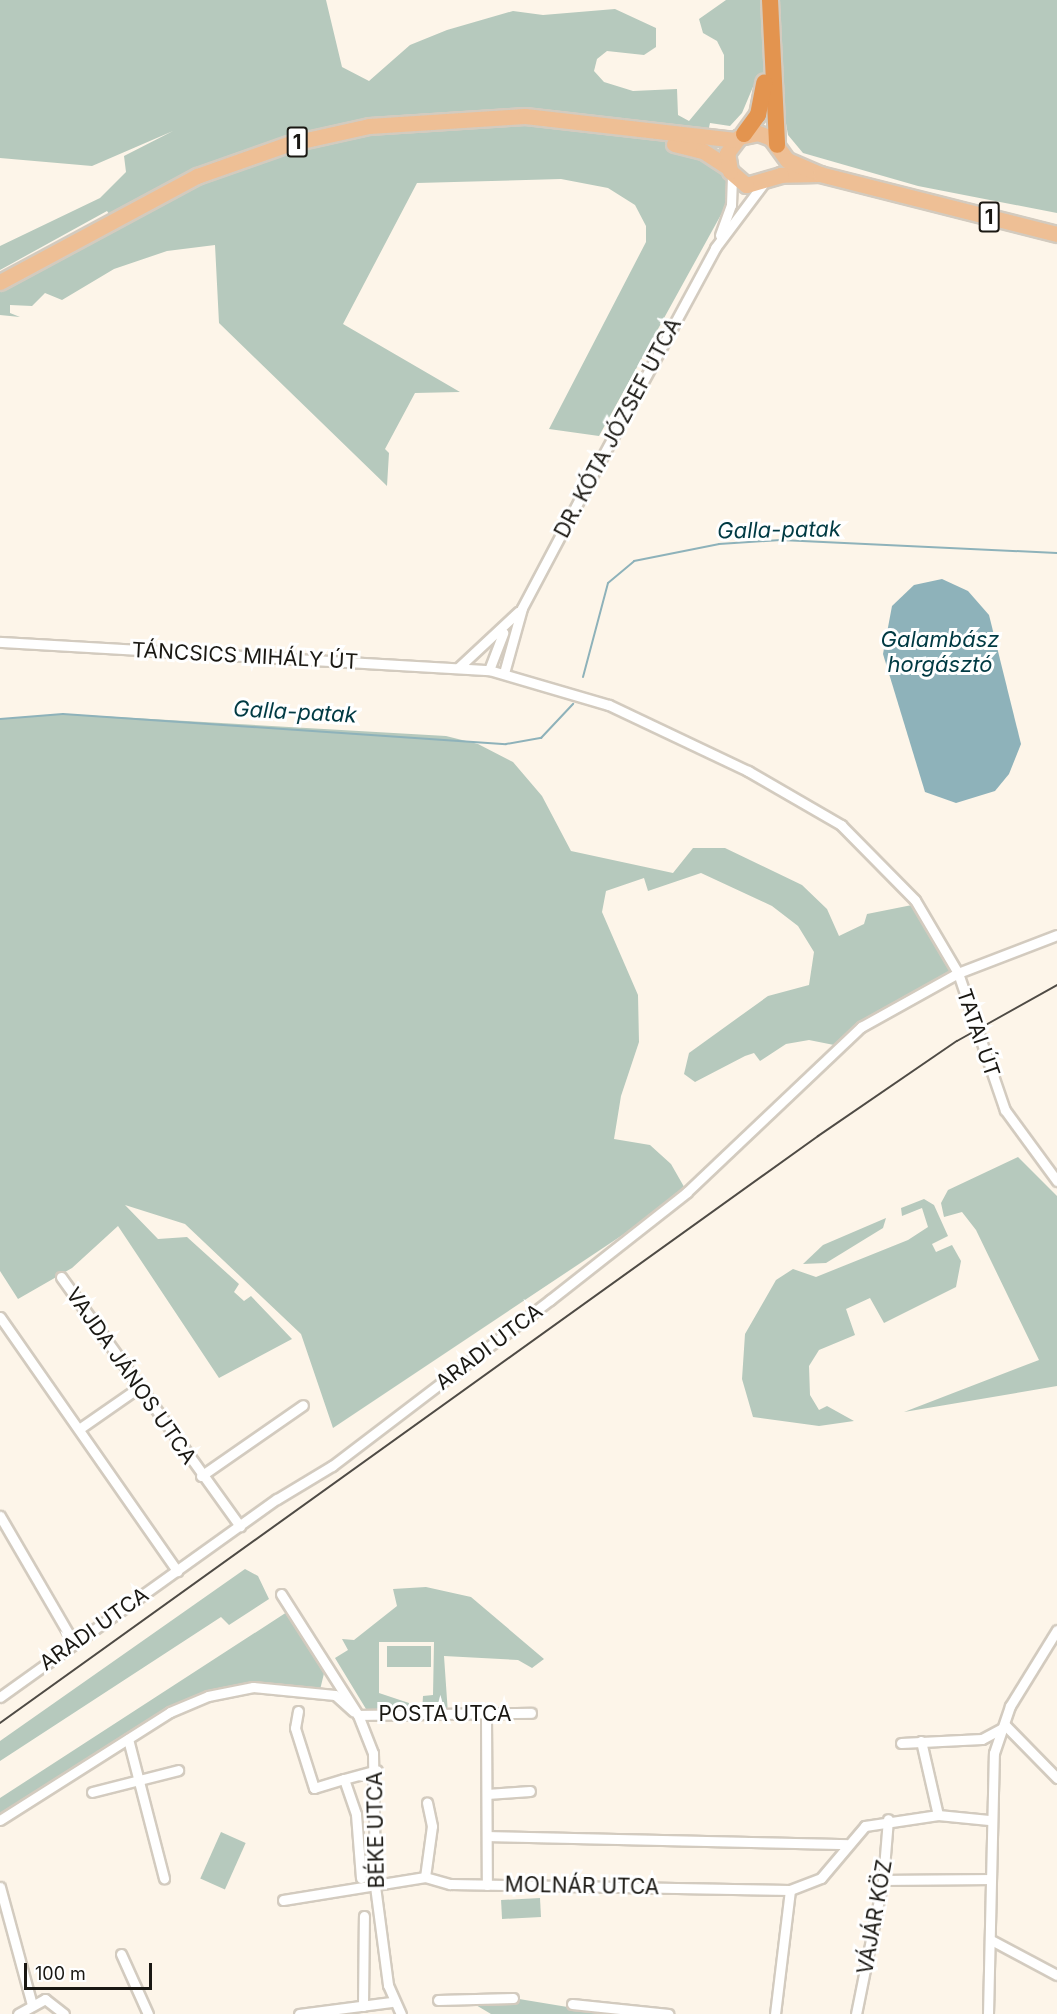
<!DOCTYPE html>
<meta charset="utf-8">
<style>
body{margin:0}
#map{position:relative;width:1057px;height:2014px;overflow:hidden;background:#fdf5e9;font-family:Inter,sans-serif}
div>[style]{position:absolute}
.green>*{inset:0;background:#b6c9bd;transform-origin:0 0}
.water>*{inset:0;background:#8eb2ba}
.stream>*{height:2px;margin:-1px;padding:0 1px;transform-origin:1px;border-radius:1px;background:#8eb2ba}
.roads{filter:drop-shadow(2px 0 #d3cbbf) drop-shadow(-2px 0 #d3cbbf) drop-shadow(0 2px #d3cbbf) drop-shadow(0 -2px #d3cbbf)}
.street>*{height:9px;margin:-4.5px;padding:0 4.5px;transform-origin:4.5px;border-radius:4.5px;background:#fff}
.primary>*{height:15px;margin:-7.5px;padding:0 7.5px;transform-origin:7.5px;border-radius:7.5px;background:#eebf95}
.highway>*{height:16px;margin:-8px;padding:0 8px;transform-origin:8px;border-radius:8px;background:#e3944f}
.rail>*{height:2px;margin:-1px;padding:0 1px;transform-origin:1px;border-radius:1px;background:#4f4b45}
span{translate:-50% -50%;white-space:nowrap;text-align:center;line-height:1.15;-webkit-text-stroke:6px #fff;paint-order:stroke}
.shield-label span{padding:2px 4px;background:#fff;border:2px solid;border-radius:4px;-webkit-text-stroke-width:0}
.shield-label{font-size:20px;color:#1a1813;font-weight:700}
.street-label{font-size:21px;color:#1a1813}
.water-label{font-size:22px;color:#003a43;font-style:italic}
.scale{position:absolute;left:24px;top:1963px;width:128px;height:27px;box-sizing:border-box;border:3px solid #1a1813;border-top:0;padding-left:8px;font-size:18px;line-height:21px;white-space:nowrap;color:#1a1813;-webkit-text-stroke:4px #fff;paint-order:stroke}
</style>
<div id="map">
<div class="green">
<i style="clip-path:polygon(0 0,326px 0,342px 67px,369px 81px,410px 45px,447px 30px,513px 11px,543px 15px,615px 9px,656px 28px,656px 47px,644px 55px,607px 51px,597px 59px,594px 71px,604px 82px,633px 91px,677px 89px,678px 115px,689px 121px,724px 79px,724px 55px,717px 41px,703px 33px,699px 19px,726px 0,1057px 0,1057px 213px,918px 186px,803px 153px,788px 135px,777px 73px,758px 75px,742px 113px,730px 126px,710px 123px,704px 150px,730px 177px,728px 202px,599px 436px,549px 429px,646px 242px,646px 226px,635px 205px,608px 188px,561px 179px,417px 183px,343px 324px,460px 392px,415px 393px,385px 449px,389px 453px,387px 486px,219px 323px,215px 245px,167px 251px,114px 269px,62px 300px,45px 293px,32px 306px,10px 305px,10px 313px,20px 317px,0 315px,0 285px,112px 218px,107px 211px,0 270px,0 246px,100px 198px,126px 172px,124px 156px,173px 131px,92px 166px,0 158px)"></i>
<i style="clip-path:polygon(64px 714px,446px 736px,478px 744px,513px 762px,542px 796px,571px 851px,673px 873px,693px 848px,725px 848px,802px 885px,827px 909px,839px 936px,864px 924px,867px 914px,912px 905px,958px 973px,839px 1046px,809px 1040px,786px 1044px,760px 1061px,754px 1053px,745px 1056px,695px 1082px,684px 1074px,689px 1053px,768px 996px,809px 985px,814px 952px,798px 926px,772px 906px,701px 873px,648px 891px,644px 878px,606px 891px,602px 912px,638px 995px,639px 1042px,621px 1096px,614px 1139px,650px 1145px,671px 1164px,687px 1192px,333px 1428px,301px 1334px,185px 1224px,125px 1205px,158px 1239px,187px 1237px,239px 1284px,234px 1292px,244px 1301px,251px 1296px,292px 1339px,219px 1378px,118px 1226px,72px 1268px,18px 1299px,0 1271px,0 719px)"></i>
<i style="clip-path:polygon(1018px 1157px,1057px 1196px,1057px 1386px,904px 1412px,1039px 1360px,976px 1230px,962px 1212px,944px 1217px,941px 1203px,948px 1190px)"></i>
<i style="clip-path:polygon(924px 1199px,934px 1205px,948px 1236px,932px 1244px,936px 1252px,952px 1245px,961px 1261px,956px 1287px,884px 1323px,870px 1298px,846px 1309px,855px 1335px,819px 1350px,809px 1366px,810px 1395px,819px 1410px,827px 1406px,854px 1421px,819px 1426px,753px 1417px,742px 1379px,745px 1334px,776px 1280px,793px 1269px,816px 1277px,908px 1240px,928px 1227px,922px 1208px,902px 1216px,901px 1208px)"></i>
<i style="clip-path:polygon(886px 1218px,883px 1228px,826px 1263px,803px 1264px,823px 1245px)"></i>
<i style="clip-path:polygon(245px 1569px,258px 1576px,269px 1599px,229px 1625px,221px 1617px,0 1761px,0 1741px)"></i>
<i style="clip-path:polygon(426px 1587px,471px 1597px,544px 1659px,532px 1668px,518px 1660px,444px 1656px,448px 1714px,422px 1712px,423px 1696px,433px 1695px,434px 1642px,379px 1642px,379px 1693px,409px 1703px,408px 1713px,366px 1709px,335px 1658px,348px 1650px,342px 1639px,354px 1640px,397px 1606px,393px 1589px)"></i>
<i style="clip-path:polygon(300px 1611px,328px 1657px,319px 1694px,232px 1692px,170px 1712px,0 1824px,0 1798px,287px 1612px)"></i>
<i style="left:387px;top:1646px;width:44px;height:21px"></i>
<i style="left:221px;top:1832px;width:27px;height:51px;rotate:24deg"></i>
<i style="left:540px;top:1898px;width:19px;height:39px;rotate:87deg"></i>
<i style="clip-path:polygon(464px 1998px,513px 1998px,610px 2014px,491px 2014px)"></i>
</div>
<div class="water">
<i style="clip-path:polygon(942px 579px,968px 591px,989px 615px,1021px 744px,1009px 774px,995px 791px,956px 803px,925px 792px,883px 654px,892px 606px,914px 585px)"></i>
</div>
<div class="stream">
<i style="left:583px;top:677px;width:97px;rotate:-75.1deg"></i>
<i style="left:608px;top:583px;width:34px;rotate:-40deg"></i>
<i style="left:634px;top:561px;width:87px;rotate:-11.3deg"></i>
<i style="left:719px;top:544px;width:62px;rotate:-3.7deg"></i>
<i style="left:781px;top:540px;width:276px;rotate:2.7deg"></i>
<i style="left:0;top:719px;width:63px;rotate:-4.5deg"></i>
<i style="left:63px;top:714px;width:444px;rotate:3.9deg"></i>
<i style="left:506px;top:744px;width:36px;rotate:-10deg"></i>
<i style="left:541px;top:738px;width:47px;rotate:-46.7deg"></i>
</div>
<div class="roads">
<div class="street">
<i style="left:720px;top:235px;width:32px;rotate:-70deg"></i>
<i style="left:731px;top:205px;width:30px;rotate:-88deg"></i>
<i style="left:0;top:642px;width:490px;rotate:3.3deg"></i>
<i style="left:489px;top:670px;width:125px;rotate:16.3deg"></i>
<i style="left:609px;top:705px;width:154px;rotate:25.4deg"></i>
<i style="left:748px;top:771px;width:108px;rotate:30.1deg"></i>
<i style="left:841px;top:825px;width:105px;rotate:45.4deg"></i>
<i style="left:915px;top:900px;width:85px;rotate:59.5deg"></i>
<i style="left:958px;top:973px;width:145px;rotate:71.1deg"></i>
<i style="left:1005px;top:1110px;width:88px;rotate:53.8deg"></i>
<i style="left:459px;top:667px;width:81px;rotate:-43deg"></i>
<i style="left:489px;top:670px;width:40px;rotate:-69deg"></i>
<i style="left:504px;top:673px;width:67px;rotate:-74.5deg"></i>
<i style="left:522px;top:608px;width:137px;rotate:-62.1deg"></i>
<i style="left:586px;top:487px;width:272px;rotate:-61.6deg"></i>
<i style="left:715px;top:248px;width:80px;rotate:-53.1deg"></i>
<i style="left:61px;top:1277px;width:307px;rotate:54.3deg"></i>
<i style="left:0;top:1317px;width:310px;rotate:55.1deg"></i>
<i style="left:79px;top:1429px;width:72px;rotate:-34.8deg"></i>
<i style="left:201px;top:1476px;width:124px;rotate:-34.8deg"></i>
<i style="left:0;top:1516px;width:147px;rotate:59.8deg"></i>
<i style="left:281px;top:1594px;width:143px;rotate:57.5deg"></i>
<i style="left:358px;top:1715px;width:41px;rotate:68.5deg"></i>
<i style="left:373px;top:1753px;width:133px;rotate:89.1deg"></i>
<i style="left:375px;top:1886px;width:100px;rotate:82.5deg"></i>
<i style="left:388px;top:1985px;width:32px;rotate:66deg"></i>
<i style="left:0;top:1697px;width:340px;rotate:-35.6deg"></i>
<i style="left:277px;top:1499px;width:64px;rotate:-31deg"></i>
<i style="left:332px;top:1466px;width:274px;rotate:-37.3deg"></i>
<i style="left:550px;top:1300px;width:174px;rotate:-38.2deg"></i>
<i style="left:687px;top:1192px;width:240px;rotate:-43.5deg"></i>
<i style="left:861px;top:1027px;width:111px;rotate:-29.1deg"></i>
<i style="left:958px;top:973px;width:106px;rotate:-21deg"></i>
<i style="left:298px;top:1711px;width:17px;rotate:100deg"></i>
<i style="left:295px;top:1728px;width:63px;rotate:72.4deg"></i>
<i style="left:314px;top:1788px;width:31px;rotate:-17deg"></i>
<i style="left:358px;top:1715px;width:173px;rotate:-0.7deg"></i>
<i style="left:486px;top:1716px;width:169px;rotate:89.7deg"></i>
<i style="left:1006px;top:1726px;width:73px;rotate:45.6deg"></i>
<i style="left:128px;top:1739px;width:144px;rotate:75.5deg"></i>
<i style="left:921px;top:1741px;width:76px;rotate:77.1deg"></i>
<i style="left:901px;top:1743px;width:81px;rotate:-2.8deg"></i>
<i style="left:982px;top:1739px;width:27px;rotate:-28deg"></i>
<i style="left:92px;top:1792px;width:89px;rotate:-14.3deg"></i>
<i style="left:487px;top:1794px;width:43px;rotate:-4deg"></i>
<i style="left:0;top:1820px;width:201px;rotate:-32.4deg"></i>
<i style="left:170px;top:1712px;width:41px;rotate:-22.8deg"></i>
<i style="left:208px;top:1696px;width:46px;rotate:-11.3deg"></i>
<i style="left:253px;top:1687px;width:82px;rotate:5.6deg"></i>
<i style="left:335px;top:1695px;width:25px;rotate:42deg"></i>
<i style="left:489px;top:1836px;width:357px;rotate:1.3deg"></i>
<i style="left:425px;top:1877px;width:51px;rotate:-82.2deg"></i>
<i style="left:432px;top:1826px;width:24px;rotate:-102deg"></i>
<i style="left:361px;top:1878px;width:64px;rotate:-94.5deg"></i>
<i style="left:356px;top:1814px;width:37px;rotate:-109deg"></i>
<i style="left:344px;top:1779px;width:34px;rotate:-15deg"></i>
<i style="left:883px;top:1880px;width:107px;rotate:-0.5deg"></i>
<i style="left:0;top:1887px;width:122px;rotate:74.8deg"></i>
<i style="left:283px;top:1900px;width:144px;rotate:-9.2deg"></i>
<i style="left:425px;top:1877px;width:26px;rotate:16deg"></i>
<i style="left:450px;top:1884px;width:340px;rotate:1deg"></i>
<i style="left:790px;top:1890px;width:33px;rotate:-21deg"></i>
<i style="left:821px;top:1878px;width:68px;rotate:-49.8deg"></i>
<i style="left:865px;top:1826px;width:74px;rotate:-8.6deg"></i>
<i style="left:938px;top:1815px;width:51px;rotate:5.6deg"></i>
<i style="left:993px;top:1941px;width:72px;rotate:28deg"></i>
<i style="left:121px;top:1954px;width:66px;rotate:65.8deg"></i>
<i style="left:438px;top:2000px;width:75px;rotate:-1.5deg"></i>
<i style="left:572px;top:2004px;width:97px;rotate:5.9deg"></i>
<i style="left:363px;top:2006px;width:90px;rotate:-89.4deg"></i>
<i style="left:18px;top:2014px;width:31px;rotate:-29deg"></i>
<i style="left:45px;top:1999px;width:24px;rotate:38deg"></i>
<i style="left:299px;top:2014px;width:93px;rotate:-7.4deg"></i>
<i style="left:775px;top:2014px;width:125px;rotate:-83.1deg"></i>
<i style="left:856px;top:2014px;width:137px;rotate:-78.6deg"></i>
<i style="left:883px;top:1880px;width:61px;rotate:-85.3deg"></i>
<i style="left:988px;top:2014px;width:261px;rotate:-88.7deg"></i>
<i style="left:994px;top:1753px;width:50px;rotate:-71.2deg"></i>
<i style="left:1010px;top:1706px;width:89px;rotate:-58.3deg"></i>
</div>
<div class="primary">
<i style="left:674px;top:144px;width:30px;rotate:14deg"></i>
<i style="left:703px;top:151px;width:30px;rotate:33deg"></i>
<i style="left:820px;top:174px;width:39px;rotate:179deg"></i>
<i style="left:781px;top:175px;width:36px;rotate:164deg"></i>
<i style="left:746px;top:185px;width:21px;rotate:-139deg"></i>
<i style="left:730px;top:171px;width:18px;rotate:-99deg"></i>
<i style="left:727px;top:153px;width:20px;rotate:-53deg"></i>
<i style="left:739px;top:137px;width:19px;rotate:-12deg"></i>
<i style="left:758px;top:133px;width:14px;rotate:21deg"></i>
<i style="left:771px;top:138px;width:27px;rotate:54deg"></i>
<i style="left:787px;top:160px;width:36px;rotate:23deg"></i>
<i style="left:820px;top:174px;width:244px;rotate:14.2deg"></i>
<i style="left:0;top:282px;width:224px;rotate:-28.3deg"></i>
<i style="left:197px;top:176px;width:96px;rotate:-19.4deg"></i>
<i style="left:288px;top:144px;width:83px;rotate:-12.5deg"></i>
<i style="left:369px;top:126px;width:156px;rotate:-3.7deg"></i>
<i style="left:525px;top:116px;width:211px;rotate:6.5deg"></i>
</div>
<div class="highway">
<i style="left:770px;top:0;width:145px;rotate:87.2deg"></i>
<i style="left:744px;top:134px;width:24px;rotate:-54deg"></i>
<i style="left:758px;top:115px;width:33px;rotate:-79deg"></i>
</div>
</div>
<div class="rail">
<i style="left:0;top:1723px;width:1007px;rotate:-35.66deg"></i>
<i style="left:818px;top:1136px;width:168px;rotate:-34.4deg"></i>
<i style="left:957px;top:1041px;width:115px;rotate:-29.2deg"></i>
</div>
<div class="shield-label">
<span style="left:297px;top:142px">1</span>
<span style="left:989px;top:217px">1</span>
</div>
<div class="street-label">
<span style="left:618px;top:428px;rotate:-62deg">DR. KÓTA JÓZSEF UTCA</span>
<span style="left:245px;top:656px;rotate:3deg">TÁNCSICS MIHÁLY ÚT</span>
<span style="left:978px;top:1033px;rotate:71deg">TATAI ÚT</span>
<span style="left:489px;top:1347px;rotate:-37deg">ARADI UTCA</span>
<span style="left:131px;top:1376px;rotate:55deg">VAJDA JÁNOS UTCA</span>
<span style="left:94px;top:1629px;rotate:-35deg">ARADI UTCA</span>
<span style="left:445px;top:1714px">POSTA UTCA</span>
<span style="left:376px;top:1830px;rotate:-91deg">BÉKE UTCA</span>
<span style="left:582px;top:1886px;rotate:1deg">MOLNÁR UTCA</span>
<span style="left:875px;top:1917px;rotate:-80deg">VÁJÁR KÖZ</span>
</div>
<div class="water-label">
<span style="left:779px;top:530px;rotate:-1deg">Galla-patak</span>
<span style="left:940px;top:652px">Galambász<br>horgásztó</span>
<span style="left:295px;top:712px;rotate:3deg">Galla-patak</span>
</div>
<div class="scale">100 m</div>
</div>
